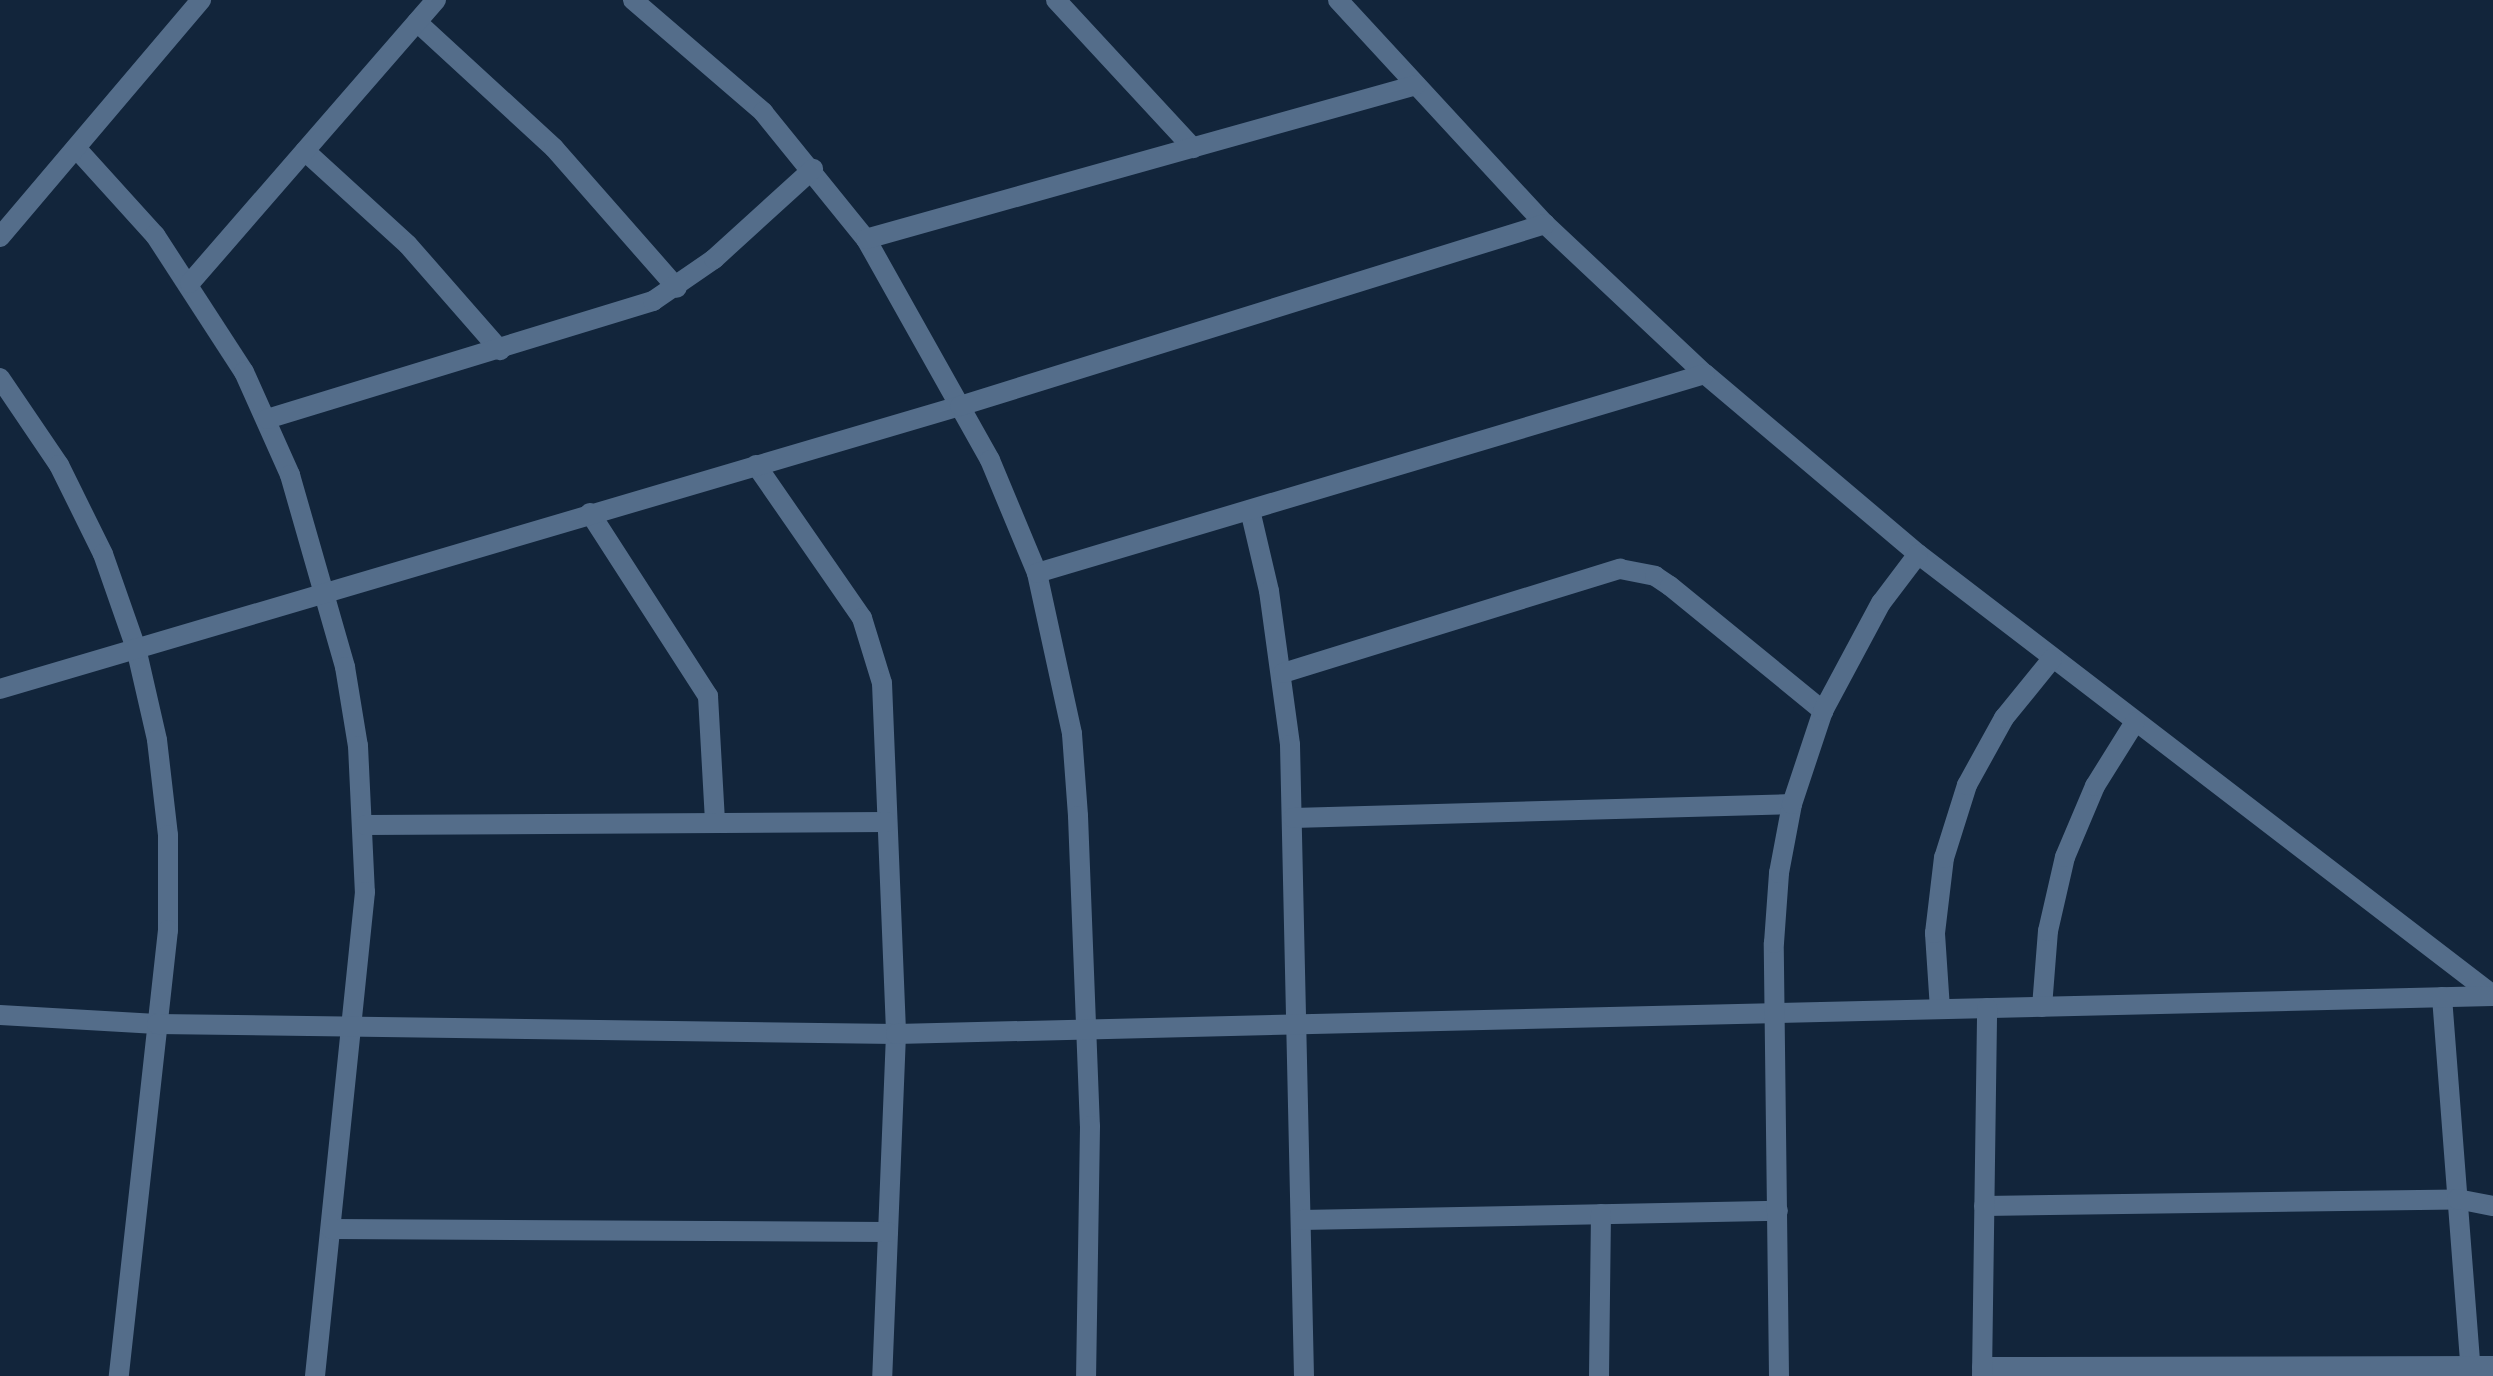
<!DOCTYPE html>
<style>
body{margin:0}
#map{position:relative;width:2493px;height:1376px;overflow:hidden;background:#12253b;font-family:"PT Sans Narrow",sans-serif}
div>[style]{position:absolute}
.minor>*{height:20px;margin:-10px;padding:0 10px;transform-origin:10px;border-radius:10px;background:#546d8a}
span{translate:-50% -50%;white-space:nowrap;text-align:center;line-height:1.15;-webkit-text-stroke:8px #081b30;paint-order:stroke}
</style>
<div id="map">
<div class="minor">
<i style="left:633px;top:0;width:172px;rotate:40.7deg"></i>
<i style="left:763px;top:112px;width:164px;rotate:51deg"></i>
<i style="left:866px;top:239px;width:253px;rotate:60.7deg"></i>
<i style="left:990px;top:460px;width:122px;rotate:67.4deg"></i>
<i style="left:1037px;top:573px;width:165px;rotate:77.7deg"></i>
<i style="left:1072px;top:734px;width:82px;rotate:85.8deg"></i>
<i style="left:1078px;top:816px;width:310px;rotate:87.8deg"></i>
<i style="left:1090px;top:1126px;width:250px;rotate:90.9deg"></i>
<i style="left:1056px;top:0;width:202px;rotate:47.2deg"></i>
<i style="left:1338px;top:0;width:305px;rotate:47.3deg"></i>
<i style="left:1545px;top:224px;width:219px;rotate:43.2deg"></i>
<i style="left:1705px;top:374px;width:279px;rotate:40.2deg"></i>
<i style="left:1918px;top:554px;width:725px;rotate:37.49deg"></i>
<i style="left:417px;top:22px;width:186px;rotate:42.6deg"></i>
<i style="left:554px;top:148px;width:186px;rotate:48.7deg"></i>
<i style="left:76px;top:148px;width:118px;rotate:47.8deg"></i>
<i style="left:155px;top:235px;width:163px;rotate:57deg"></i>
<i style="left:244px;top:372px;width:113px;rotate:65.9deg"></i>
<i style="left:290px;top:475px;width:200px;rotate:74deg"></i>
<i style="left:345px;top:667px;width:80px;rotate:80.7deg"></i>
<i style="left:358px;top:746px;width:146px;rotate:87.3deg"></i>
<i style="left:365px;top:892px;width:487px;rotate:95.9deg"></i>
<i style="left:305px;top:151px;width:139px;rotate:42.4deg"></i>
<i style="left:408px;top:245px;width:140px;rotate:48.8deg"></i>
<i style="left:0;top:237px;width:311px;rotate:-49.7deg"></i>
<i style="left:866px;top:239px;width:571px;rotate:-15.64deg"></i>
<i style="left:190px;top:283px;width:375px;rotate:-49deg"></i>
<i style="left:0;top:378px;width:105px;rotate:55.9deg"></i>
<i style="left:59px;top:465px;width:99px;rotate:63.7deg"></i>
<i style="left:103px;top:554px;width:100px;rotate:70.7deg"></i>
<i style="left:136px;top:648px;width:94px;rotate:77.1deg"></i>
<i style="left:157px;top:740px;width:96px;rotate:83.4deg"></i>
<i style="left:168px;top:835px;width:95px;rotate:90deg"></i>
<i style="left:168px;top:930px;width:449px;rotate:96.3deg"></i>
<i style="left:267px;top:419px;width:404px;rotate:-17deg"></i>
<i style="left:653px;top:301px;width:74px;rotate:-34.5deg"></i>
<i style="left:714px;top:259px;width:134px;rotate:-42.3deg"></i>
<i style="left:756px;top:465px;width:186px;rotate:55.3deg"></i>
<i style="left:862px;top:618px;width:68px;rotate:72.9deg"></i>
<i style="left:882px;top:683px;width:351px;rotate:87.7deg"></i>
<i style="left:896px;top:1034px;width:342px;rotate:92.3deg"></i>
<i style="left:1250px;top:510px;width:83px;rotate:76.8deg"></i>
<i style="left:1269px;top:591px;width:155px;rotate:82.2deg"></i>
<i style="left:1290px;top:745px;width:631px;rotate:88.73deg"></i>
<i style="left:590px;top:513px;width:218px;rotate:57.2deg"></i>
<i style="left:708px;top:696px;width:127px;rotate:86.8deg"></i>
<i style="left:1037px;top:573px;width:697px;rotate:-16.59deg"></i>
<i style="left:1283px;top:673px;width:353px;rotate:-17.2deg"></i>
<i style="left:1620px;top:569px;width:36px;rotate:11deg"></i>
<i style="left:1655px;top:576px;width:18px;rotate:34deg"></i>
<i style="left:1670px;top:586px;width:198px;rotate:39.2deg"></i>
<i style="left:0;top:689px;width:1001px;rotate:-16.43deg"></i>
<i style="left:960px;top:406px;width:613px;rotate:-17.28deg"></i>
<i style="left:1293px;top:818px;width:499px;rotate:-1.6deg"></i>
<i style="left:365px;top:825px;width:522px;rotate:-0.33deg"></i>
<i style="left:2442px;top:997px;width:380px;rotate:85.6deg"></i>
<i style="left:2042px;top:1007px;width:76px;rotate:-85.5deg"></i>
<i style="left:2048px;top:931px;width:76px;rotate:-77.1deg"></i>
<i style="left:2065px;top:857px;width:77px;rotate:-67.1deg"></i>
<i style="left:2095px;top:786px;width:75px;rotate:-58deg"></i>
<i style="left:1940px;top:1009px;width:76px;rotate:-93.8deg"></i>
<i style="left:1935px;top:933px;width:76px;rotate:-83.2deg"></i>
<i style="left:1944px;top:858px;width:77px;rotate:-72.5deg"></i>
<i style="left:1967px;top:785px;width:77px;rotate:-61.1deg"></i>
<i style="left:2004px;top:718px;width:76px;rotate:-50.9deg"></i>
<i style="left:0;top:1015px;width:157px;rotate:3.3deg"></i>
<i style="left:157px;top:1024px;width:739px;rotate:0.78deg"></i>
<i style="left:896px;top:1034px;width:1597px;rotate:-1.36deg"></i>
<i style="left:1984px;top:1206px;width:473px;rotate:-0.8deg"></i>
<i style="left:2457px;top:1199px;width:37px;rotate:11deg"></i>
<i style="left:1301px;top:1220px;width:477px;rotate:-1.1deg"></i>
<i style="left:331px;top:1229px;width:557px;rotate:0.31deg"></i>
<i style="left:1982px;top:1367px;width:511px;rotate:-0.11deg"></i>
<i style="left:1599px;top:1376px;width:162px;rotate:-89.3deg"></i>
<i style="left:1779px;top:1376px;width:433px;rotate:-90.7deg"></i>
<i style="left:1774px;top:943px;width:70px;rotate:-85.9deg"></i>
<i style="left:1779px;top:873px;width:70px;rotate:-79.3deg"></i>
<i style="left:1792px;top:804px;width:98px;rotate:-71.6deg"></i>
<i style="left:1823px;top:711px;width:123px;rotate:-61.8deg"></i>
<i style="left:1881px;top:603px;width:61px;rotate:-52.9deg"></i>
<i style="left:1982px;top:1376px;width:368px;rotate:-89.2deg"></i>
</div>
</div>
